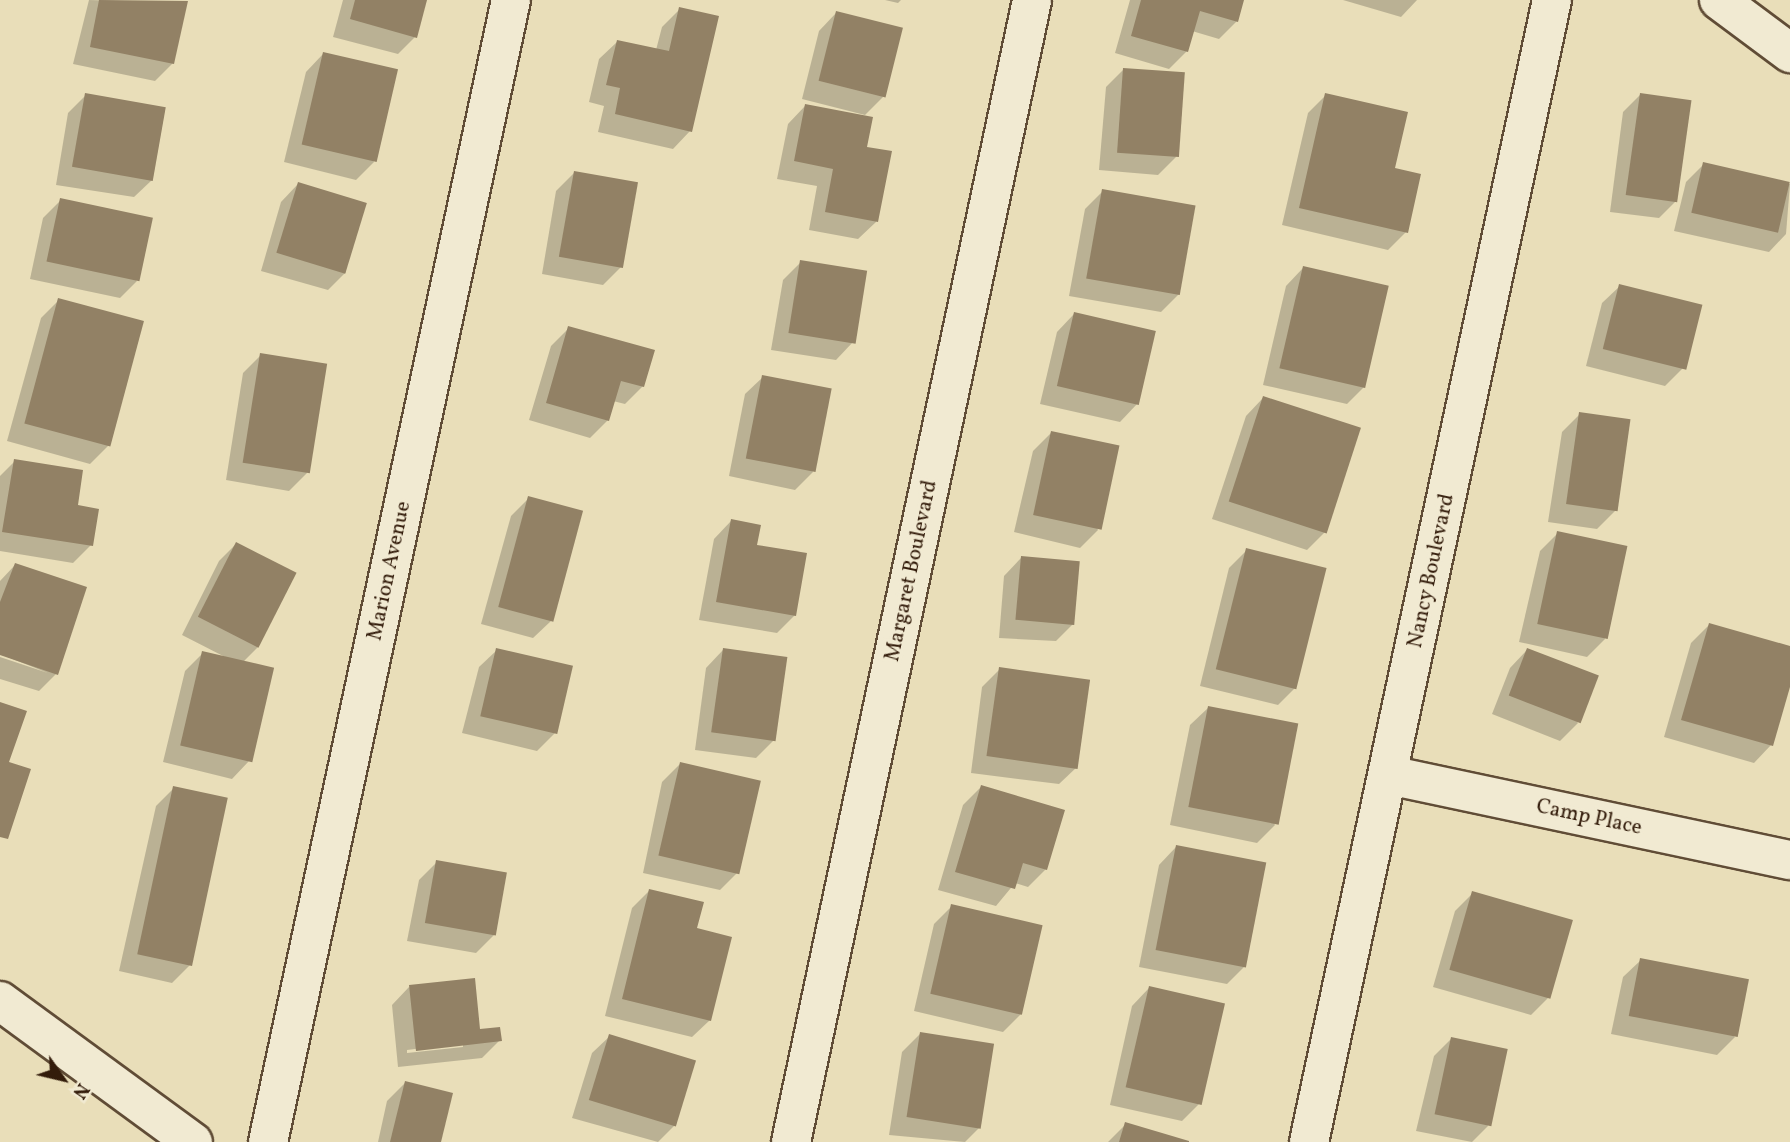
<!DOCTYPE html>
<style>
body{margin:0}
#map{position:relative;width:1790px;height:1142px;overflow:hidden;background:#e9deb9;font-family:Vollkorn,serif}
div>[style]{position:absolute}
.shadow>*{inset:0;background:#0003}
.building>*{inset:0;background:#928165;transform-origin:0 0}
.roads{filter:drop-shadow(2px 0 #604c36) drop-shadow(-2px 0 #604c36) drop-shadow(0 2px #604c36) drop-shadow(0 -2px #604c36)}
.minor>*{height:38px;margin:-19px;padding:0 19px;transform-origin:19px;border-radius:19px;background:#f1ead2}
span{translate:-50% -50%;white-space:nowrap;text-align:center;line-height:1.15;-webkit-text-stroke:6px #f1ead2;paint-order:stroke}
.street-label{font-size:21px;color:#331c0b}
.north{position:absolute;left:28px;top:1044px;width:70px;height:70px;-webkit-text-stroke:5px #f1ead2;paint-order:stroke;rotate:124deg;font-size:19px;font-weight:700;line-height:28px;text-align:center;color:#331c0b}
.north::after{content:'';display:block;margin:auto;width:24px;height:32px;background:#331c0b;clip-path:polygon(50% 0,100% 100%,50% 72%,0 100%)}
</style>
<div id="map">
<div class="shadow">
<i style="clip-path:polygon(89px 0,186px 3px,173px 63px,155px 81px,73px 64px)"></i>
<i style="clip-path:polygon(343px 0,425px 0,415px 37px,398px 54px,333px 37px)"></i>
<i style="clip-path:polygon(885px 0,901px 0,898px 3px)"></i>
<i style="clip-path:polygon(1130px 0,1242px 0,1237px 21px,1219px 39px,1192px 31px,1187px 51px,1169px 69px,1115px 53px)"></i>
<i style="clip-path:polygon(1343px 0,1417px 0,1401px 17px)"></i>
<i style="clip-path:polygon(680px 9px,690px 131px,673px 149px,598px 132px,604px 106px,589px 102px,599px 59px,617px 42px,656px 50px,662px 27px)"></i>
<i style="clip-path:polygon(836px 13px,883px 97px,865px 115px,802px 99px,819px 31px)"></i>
<i style="clip-path:polygon(323px 54px,374px 162px,356px 180px,284px 162px,306px 72px)"></i>
<i style="clip-path:polygon(1124px 69px,1176px 157px,1158px 175px,1099px 170px,1106px 87px)"></i>
<i style="clip-path:polygon(86px 95px,152px 180px,134px 197px,56px 185px,68px 113px)"></i>
<i style="clip-path:polygon(1326px 95px,1392px 169px,1406px 232px,1388px 250px,1282px 225px,1308px 113px)"></i>
<i style="clip-path:polygon(1640px 95px,1677px 200px,1659px 218px,1610px 212px,1623px 112px)"></i>
<i style="clip-path:polygon(805px 106px,865px 148px,876px 222px,858px 239px,809px 230px,817px 186px,777px 179px,788px 124px)"></i>
<i style="clip-path:polygon(1704px 164px,1790px 184px,1786px 234px,1769px 252px,1674px 231px,1686px 182px)"></i>
<i style="clip-path:polygon(574px 173px,621px 267px,603px 285px,542px 274px,556px 191px)"></i>
<i style="clip-path:polygon(298px 184px,346px 272px,328px 290px,261px 271px,281px 202px)"></i>
<i style="clip-path:polygon(1103px 191px,1179px 294px,1161px 312px,1069px 296px,1085px 209px)"></i>
<i style="clip-path:polygon(61px 200px,137px 281px,120px 298px,30px 279px,43px 218px)"></i>
<i style="clip-path:polygon(801px 262px,853px 342px,836px 360px,771px 350px,783px 280px)"></i>
<i style="clip-path:polygon(1303px 268px,1365px 386px,1347px 404px,1263px 385px,1286px 286px)"></i>
<i style="clip-path:polygon(1620px 286px,1683px 368px,1665px 386px,1586px 366px,1602px 303px)"></i>
<i style="clip-path:polygon(59px 300px,108px 446px,90px 464px,7px 441px,41px 318px)"></i>
<i style="clip-path:polygon(1074px 314px,1137px 404px,1120px 422px,1040px 404px,1057px 332px)"></i>
<i style="clip-path:polygon(569px 328px,643px 386px,625px 404px,613px 401px,608px 420px,590px 438px,529px 420px,551px 346px)"></i>
<i style="clip-path:polygon(261px 355px,307px 473px,289px 491px,226px 480px,243px 373px)"></i>
<i style="clip-path:polygon(763px 377px,813px 472px,795px 490px,729px 476px,745px 394px)"></i>
<i style="clip-path:polygon(1263px 398px,1358px 428px,1325px 532px,1307px 550px,1212px 519px,1246px 416px)"></i>
<i style="clip-path:polygon(1580px 414px,1615px 511px,1597px 529px,1548px 522px,1562px 432px)"></i>
<i style="clip-path:polygon(1051px 433px,1098px 530px,1080px 548px,1014px 532px,1033px 451px)"></i>
<i style="clip-path:polygon(15px 461px,91px 545px,73px 563px,0 551px,0 476px)"></i>
<i style="clip-path:polygon(529px 498px,551px 621px,533px 638px,481px 624px,511px 516px)"></i>
<i style="clip-path:polygon(731px 521px,755px 546px,795px 615px,777px 633px,699px 620px,714px 539px)"></i>
<i style="clip-path:polygon(1558px 533px,1605px 639px,1587px 657px,1519px 642px,1540px 551px)"></i>
<i style="clip-path:polygon(236px 544px,258px 647px,242px 663px,249px 761px,232px 779px,163px 762px,185px 671px,203px 653px,227px 658px,182px 635px,219px 561px)"></i>
<i style="clip-path:polygon(1247px 550px,1295px 688px,1278px 705px,1200px 686px,1229px 568px)"></i>
<i style="clip-path:polygon(1021px 558px,1074px 623px,1056px 641px,999px 638px,1004px 576px)"></i>
<i style="clip-path:polygon(15px 565px,56px 674px,39px 691px,0 679px,0 657px,48px 673px,0 654px,0 581px)"></i>
<i style="clip-path:polygon(1709px 625px,1790px 648px,1790px 680px,1771px 745px,1754px 763px,1664px 737px,1691px 643px)"></i>
<i style="clip-path:polygon(497px 650px,555px 733px,537px 751px,462px 733px,479px 667px)"></i>
<i style="clip-path:polygon(723px 650px,774px 740px,756px 758px,695px 750px,706px 668px)"></i>
<i style="clip-path:polygon(1527px 650px,1578px 723px,1560px 741px,1492px 714px,1510px 668px)"></i>
<i style="clip-path:polygon(1000px 669px,1077px 767px,1059px 784px,971px 773px,982px 687px)"></i>
<i style="clip-path:polygon(1208px 708px,1275px 825px,1257px 843px,1170px 825px,1190px 725px)"></i>
<i style="clip-path:polygon(680px 764px,738px 872px,720px 890px,643px 873px,662px 782px)"></i>
<i style="clip-path:polygon(981px 787px,1046px 869px,1028px 887px,1015px 883px,996px 906px,938px 890px,963px 805px)"></i>
<i style="clip-path:polygon(174px 788px,190px 965px,172px 983px,119px 971px,156px 806px)"></i>
<i style="clip-path:polygon(1176px 847px,1245px 966px,1227px 984px,1139px 967px,1159px 865px)"></i>
<i style="clip-path:polygon(437px 862px,494px 935px,476px 953px,407px 941px,419px 880px)"></i>
<i style="clip-path:polygon(649px 891px,695px 930px,710px 1020px,692px 1037px,605px 1016px,632px 908px)"></i>
<i style="clip-path:polygon(1473px 893px,1549px 997px,1531px 1015px,1433px 987px,1455px 911px)"></i>
<i style="clip-path:polygon(952px 906px,1021px 1014px,1003px 1032px,914px 1011px,934px 924px)"></i>
<i style="clip-path:polygon(1641px 960px,1735px 1037px,1717px 1055px,1611px 1034px,1623px 977px)"></i>
<i style="clip-path:polygon(evenodd,409px 987px,479px 1031px,500px 1040px,482px 1058px,398px 1067px,392px 1005px,409px 987px,463px 1043px,463px 1047px,407px 1053px,407px 1050px,463px 1043px)"></i>
<i style="clip-path:polygon(1149px 988px,1200px 1103px,1182px 1121px,1110px 1105px,1132px 1006px)"></i>
<i style="clip-path:polygon(920px 1034px,979px 1128px,965px 1142px,889px 1135px,902px 1052px)"></i>
<i style="clip-path:polygon(610px 1036px,675px 1125px,658px 1142px,572px 1118px,592px 1053px)"></i>
<i style="clip-path:polygon(1452px 1038px,1488px 1126px,1472px 1142px,1416px 1131px,1434px 1056px)"></i>
<i style="clip-path:polygon(405px 1083px,439px 1142px,378px 1142px,387px 1101px)"></i>
<i style="clip-path:polygon(1126px 1124px,1185px 1142px,1108px 1142px)"></i>
</div>
<div class="building">
<i style="clip-path:polygon(99px 0,188px 1px,174px 64px,90px 47px)"></i>
<i style="clip-path:polygon(355px 0,427px 0,417px 38px,350px 19px)"></i>
<i style="clip-path:polygon(1141px 0,1244px 0,1238px 22px,1200px 11px,1188px 52px,1131px 36px)"></i>
<i style="clip-path:polygon(679px 7px,719px 16px,692px 132px,615px 114px,620px 88px,606px 85px,617px 40px,669px 51px)"></i>
<i style="left:836px;top:11px;width:69px;height:72px;rotate:14deg"></i>
<i style="left:323px;top:52px;width:77px;height:95px;rotate:13deg"></i>
<i style="left:1123px;top:68px;width:62px;height:85px;rotate:4deg"></i>
<i style="left:85px;top:93px;width:82px;height:75px;rotate:10deg"></i>
<i style="clip-path:polygon(1325px 93px,1408px 112px,1395px 168px,1421px 174px,1408px 233px,1299px 208px)"></i>
<i style="left:1640px;top:93px;width:52px;height:103px;rotate:8deg"></i>
<i style="clip-path:polygon(805px 104px,873px 117px,867px 147px,892px 151px,878px 222px,825px 212px,833px 169px,794px 161px)"></i>
<i style="left:1703px;top:162px;width:89px;height:52px;rotate:13deg"></i>
<i style="left:574px;top:171px;width:65px;height:87px;rotate:10deg"></i>
<i style="left:298px;top:182px;width:72px;height:74px;rotate:17deg"></i>
<i style="left:1102px;top:189px;width:95px;height:91px;rotate:10deg"></i>
<i style="left:60px;top:198px;width:95px;height:65px;rotate:12deg"></i>
<i style="left:800px;top:260px;width:68px;height:74px;rotate:9deg"></i>
<i style="left:1303px;top:266px;width:88px;height:105px;rotate:13deg"></i>
<i style="left:1619px;top:284px;width:86px;height:67px;rotate:14deg"></i>
<i style="left:58px;top:298px;width:89px;height:130px;rotate:15deg"></i>
<i style="left:1074px;top:312px;width:84px;height:76px;rotate:13deg"></i>
<i style="clip-path:polygon(568px 326px,655px 350px,644px 387px,621px 381px,609px 421px,546px 403px)"></i>
<i style="left:260px;top:353px;width:68px;height:111px;rotate:9deg"></i>
<i style="left:762px;top:375px;width:71px;height:85px;rotate:11deg"></i>
<i style="left:1263px;top:396px;width:103px;height:111px;rotate:18deg"></i>
<i style="left:1579px;top:412px;width:52px;height:93px;rotate:8deg"></i>
<i style="left:1051px;top:431px;width:70px;height:86px;rotate:12deg"></i>
<i style="clip-path:polygon(14px 459px,83px 470px,78px 505px,99px 509px,93px 546px,2px 532px)"></i>
<i style="left:528px;top:496px;width:57px;height:115px;rotate:15deg"></i>
<i style="clip-path:polygon(731px 519px,761px 525px,757px 545px,807px 553px,796px 616px,716px 602px)"></i>
<i style="left:1557px;top:531px;width:72px;height:95px;rotate:12deg"></i>
<i style="left:236px;top:542px;width:68px;height:84px;rotate:27deg"></i>
<i style="left:1246px;top:548px;width:83px;height:125px;rotate:14deg"></i>
<i style="left:1021px;top:556px;width:59px;height:64px;rotate:5deg"></i>
<i style="clip-path:polygon(15px 563px,87px 587px,58px 675px,0 655px,0 602px)"></i>
<i style="clip-path:polygon(1709px 623px,1790px 646px,1790px 687px,1773px 746px,1681px 720px)"></i>
<i style="left:496px;top:648px;width:79px;height:70px;rotate:13deg"></i>
<i style="left:723px;top:648px;width:65px;height:85px;rotate:8deg"></i>
<i style="left:1527px;top:648px;width:77px;height:51px;rotate:21deg"></i>
<i style="left:202px;top:651px;width:74px;height:97px;rotate:13deg"></i>
<i style="left:999px;top:667px;width:92px;height:90px;rotate:8deg"></i>
<i style="clip-path:polygon(0 702px,27px 711px,9px 762px,31px 769px,8px 839px,0 837px)"></i>
<i style="left:1208px;top:706px;width:92px;height:103px;rotate:11deg"></i>
<i style="left:680px;top:762px;width:83px;height:96px;rotate:13deg"></i>
<i style="clip-path:polygon(981px 785px,1065px 810px,1047px 870px,1023px 863px,1015px 889px,955px 872px)"></i>
<i style="left:173px;top:786px;width:56px;height:172px;rotate:12deg"></i>
<i style="left:1176px;top:845px;width:92px;height:107px;rotate:11deg"></i>
<i style="left:436px;top:860px;width:72px;height:64px;rotate:10deg"></i>
<i style="clip-path:polygon(649px 889px,704px 902px,697px 928px,732px 937px,711px 1021px,622px 999px)"></i>
<i style="left:1472px;top:891px;width:105px;height:82px;rotate:16deg"></i>
<i style="left:951px;top:904px;width:94px;height:92px;rotate:13deg"></i>
<i style="left:1640px;top:958px;width:111px;height:59px;rotate:11deg"></i>
<i style="clip-path:polygon(475px 978px,480px 1029px,500px 1027px,502px 1041px,416px 1051px,409px 985px)"></i>
<i style="left:1149px;top:986px;width:78px;height:104px;rotate:13deg"></i>
<i style="left:920px;top:1032px;width:75px;height:86px;rotate:9deg"></i>
<i style="left:609px;top:1034px;width:91px;height:69px;rotate:17deg"></i>
<i style="left:1451px;top:1037px;width:58px;height:79px;rotate:12deg"></i>
<i style="clip-path:polygon(405px 1081px,453px 1093px,441px 1142px,390px 1142px)"></i>
<i style="clip-path:polygon(1125px 1122px,1189px 1141px,1189px 1142px,1119px 1142px)"></i>
</div>
<div class="roads">
<div class="minor">
<i style="left:1719px;top:0;width:89px;rotate:36.7deg"></i>
<i style="left:1389px;top:775px;width:410px;rotate:12deg"></i>
<i style="left:0;top:1001px;width:239px;rotate:36.2deg"></i>
<i style="left:268px;top:1142px;width:1168px;rotate:-77.99deg"></i>
<i style="left:791px;top:1142px;width:1167px;rotate:-78.08deg"></i>
<i style="left:1309px;top:1142px;width:1168px;rotate:-77.99deg"></i>
</div>
</div>
<div class="street-label">
<span style="left:390px;top:571px;rotate:-78deg">Marion Avenue</span>
<span style="left:912px;top:571px;rotate:-78deg">Margaret Boulevard</span>
<span style="left:1432px;top:571px;rotate:-78deg">Nancy Boulevard</span>
<span style="left:1589px;top:818px;rotate:12deg">Camp Place</span>
</div>
<div class="north">N</div>
</div>
